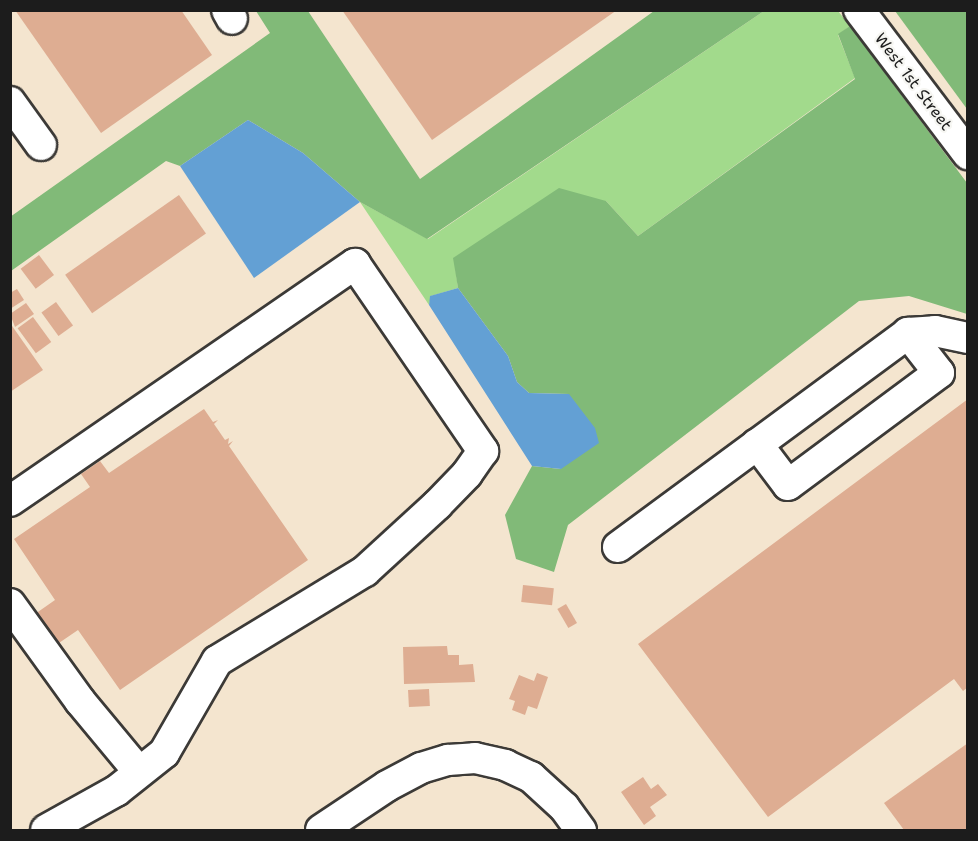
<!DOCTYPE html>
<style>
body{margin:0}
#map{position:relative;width:978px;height:841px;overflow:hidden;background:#f4e5cf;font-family:"Shantell Sans",sans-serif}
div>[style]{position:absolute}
.green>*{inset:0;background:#a2da8c}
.forest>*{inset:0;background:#81ba78}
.water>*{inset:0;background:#63a0d4}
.building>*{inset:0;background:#dead92;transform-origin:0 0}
.roads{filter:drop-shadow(2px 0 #3c3a37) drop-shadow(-2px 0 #3c3a37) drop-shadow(0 2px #3c3a37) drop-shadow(0 -2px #3c3a37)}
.minor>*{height:30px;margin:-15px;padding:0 15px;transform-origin:15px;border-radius:15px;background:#fff}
span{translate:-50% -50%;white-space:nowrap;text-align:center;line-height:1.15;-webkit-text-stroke:4.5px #f6f6f2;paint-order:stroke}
.street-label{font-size:16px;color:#1c1c1c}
.frame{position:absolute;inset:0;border:12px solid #1c1c1c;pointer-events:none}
</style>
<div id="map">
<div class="green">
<i style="clip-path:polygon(764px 11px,838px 11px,850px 26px,838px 35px,855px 78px,638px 236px,606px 201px,454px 258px,458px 288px,431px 296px,429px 305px,360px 202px,428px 239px)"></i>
</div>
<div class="forest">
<i style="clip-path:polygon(256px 11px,308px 11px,420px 179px,654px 11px,764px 11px,427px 239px,360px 202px,303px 153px,248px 120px,180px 166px,166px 161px,11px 271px,10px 217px,270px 33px)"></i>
<i style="clip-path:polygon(895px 11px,967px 11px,967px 109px)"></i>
<i style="clip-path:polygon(850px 26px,967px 183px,967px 314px,909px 296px,859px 301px,568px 525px,554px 572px,516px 559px,505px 515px,532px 466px,561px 469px,569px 394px,529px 393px,517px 382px,508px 356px,458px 288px,453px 258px,559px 188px,606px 201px,638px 236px,855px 79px,838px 34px)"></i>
</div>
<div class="water">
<i style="clip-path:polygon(248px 120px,303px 153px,360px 202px,254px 278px,180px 166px)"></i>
<i style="clip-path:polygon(458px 288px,508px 356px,517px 382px,529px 393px,569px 394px,595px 428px,599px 443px,561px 469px,532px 466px,429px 305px,430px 296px)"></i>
</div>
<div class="building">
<i style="clip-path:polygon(15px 10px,181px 10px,212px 55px,101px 133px)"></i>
<i style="clip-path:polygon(342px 10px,617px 10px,432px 140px)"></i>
<i style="left:179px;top:195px;width:47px;height:139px;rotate:55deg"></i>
<i style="left:39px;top:255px;width:25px;height:23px;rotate:53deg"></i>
<i style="clip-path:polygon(17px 289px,24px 300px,10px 309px,10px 293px)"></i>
<i style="left:56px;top:302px;width:29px;height:18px;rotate:54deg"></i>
<i style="clip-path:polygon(26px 303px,34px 314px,15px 327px,10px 314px)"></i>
<i style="left:33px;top:317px;width:31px;height:19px;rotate:54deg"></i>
<i style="clip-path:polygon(10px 323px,43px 370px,10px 392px)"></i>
<i style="clip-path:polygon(968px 399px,968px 687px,963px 691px,954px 679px,768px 817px,638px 644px)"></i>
<i style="clip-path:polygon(204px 409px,213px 422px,218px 420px,214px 424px,225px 440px,229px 438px,228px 444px,233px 441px,229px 446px,308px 560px,120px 690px,78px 630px,56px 645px,35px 614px,55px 600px,14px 539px,90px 487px,81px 474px,100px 461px,109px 473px)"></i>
<i style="left:523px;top:585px;width:31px;height:17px;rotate:6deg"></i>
<i style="left:566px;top:604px;width:22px;height:10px;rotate:60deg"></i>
<i style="clip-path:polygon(447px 646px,448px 655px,459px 655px,459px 665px,473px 664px,475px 682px,404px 684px,403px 647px)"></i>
<i style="clip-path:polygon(537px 673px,548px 677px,537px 709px,528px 706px,525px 715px,512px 710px,515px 701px,509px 699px,519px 675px,534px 681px)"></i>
<i style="left:429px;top:689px;width:17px;height:21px;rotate:87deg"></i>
<i style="clip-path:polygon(968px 743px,968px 830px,904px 830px,884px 803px)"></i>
<i style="clip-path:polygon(643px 777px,651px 789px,658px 784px,667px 795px,650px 807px,656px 816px,644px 825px,621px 792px)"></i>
</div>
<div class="roads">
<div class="minor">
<i style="left:227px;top:10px;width:10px;rotate:61deg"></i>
<i style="left:859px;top:10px;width:181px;rotate:52.9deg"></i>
<i style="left:10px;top:102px;width:53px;rotate:54.2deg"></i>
<i style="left:757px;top:444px;width:51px;rotate:52.9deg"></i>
<i style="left:788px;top:485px;width:188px;rotate:-36.6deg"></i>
<i style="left:939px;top:373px;width:51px;rotate:-127.8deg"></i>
<i style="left:10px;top:501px;width:419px;rotate:-34.5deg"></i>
<i style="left:355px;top:264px;width:227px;rotate:55.6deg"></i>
<i style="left:483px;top:451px;width:28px;rotate:125deg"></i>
<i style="left:467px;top:474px;width:43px;rotate:134.1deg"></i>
<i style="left:437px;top:505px;width:98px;rotate:137.5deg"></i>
<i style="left:365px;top:571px;width:173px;rotate:148.7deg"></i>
<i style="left:217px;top:661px;width:106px;rotate:119.9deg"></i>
<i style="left:164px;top:753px;width:61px;rotate:141.6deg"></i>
<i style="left:116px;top:791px;width:80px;rotate:150.9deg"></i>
<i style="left:618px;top:547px;width:360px;rotate:-36.4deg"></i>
<i style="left:908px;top:333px;width:27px;rotate:-4deg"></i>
<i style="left:935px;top:331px;width:34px;rotate:12deg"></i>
<i style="left:10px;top:604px;width:120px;rotate:54.2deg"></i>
<i style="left:80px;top:701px;width:92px;rotate:50.3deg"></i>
<i style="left:321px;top:830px;width:79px;rotate:-33.7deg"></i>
<i style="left:387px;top:786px;width:38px;rotate:-28deg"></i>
<i style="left:421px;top:768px;width:28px;rotate:-17deg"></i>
<i style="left:448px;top:760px;width:27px;rotate:-4deg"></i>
<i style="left:475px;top:758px;width:31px;rotate:13deg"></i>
<i style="left:505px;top:765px;width:29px;rotate:25deg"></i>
<i style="left:531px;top:777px;width:45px;rotate:42.3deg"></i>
<i style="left:564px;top:807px;width:29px;rotate:54deg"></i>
</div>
</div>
<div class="street-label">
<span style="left:913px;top:82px;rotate:53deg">West 1st Street</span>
</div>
<div class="frame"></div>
</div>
